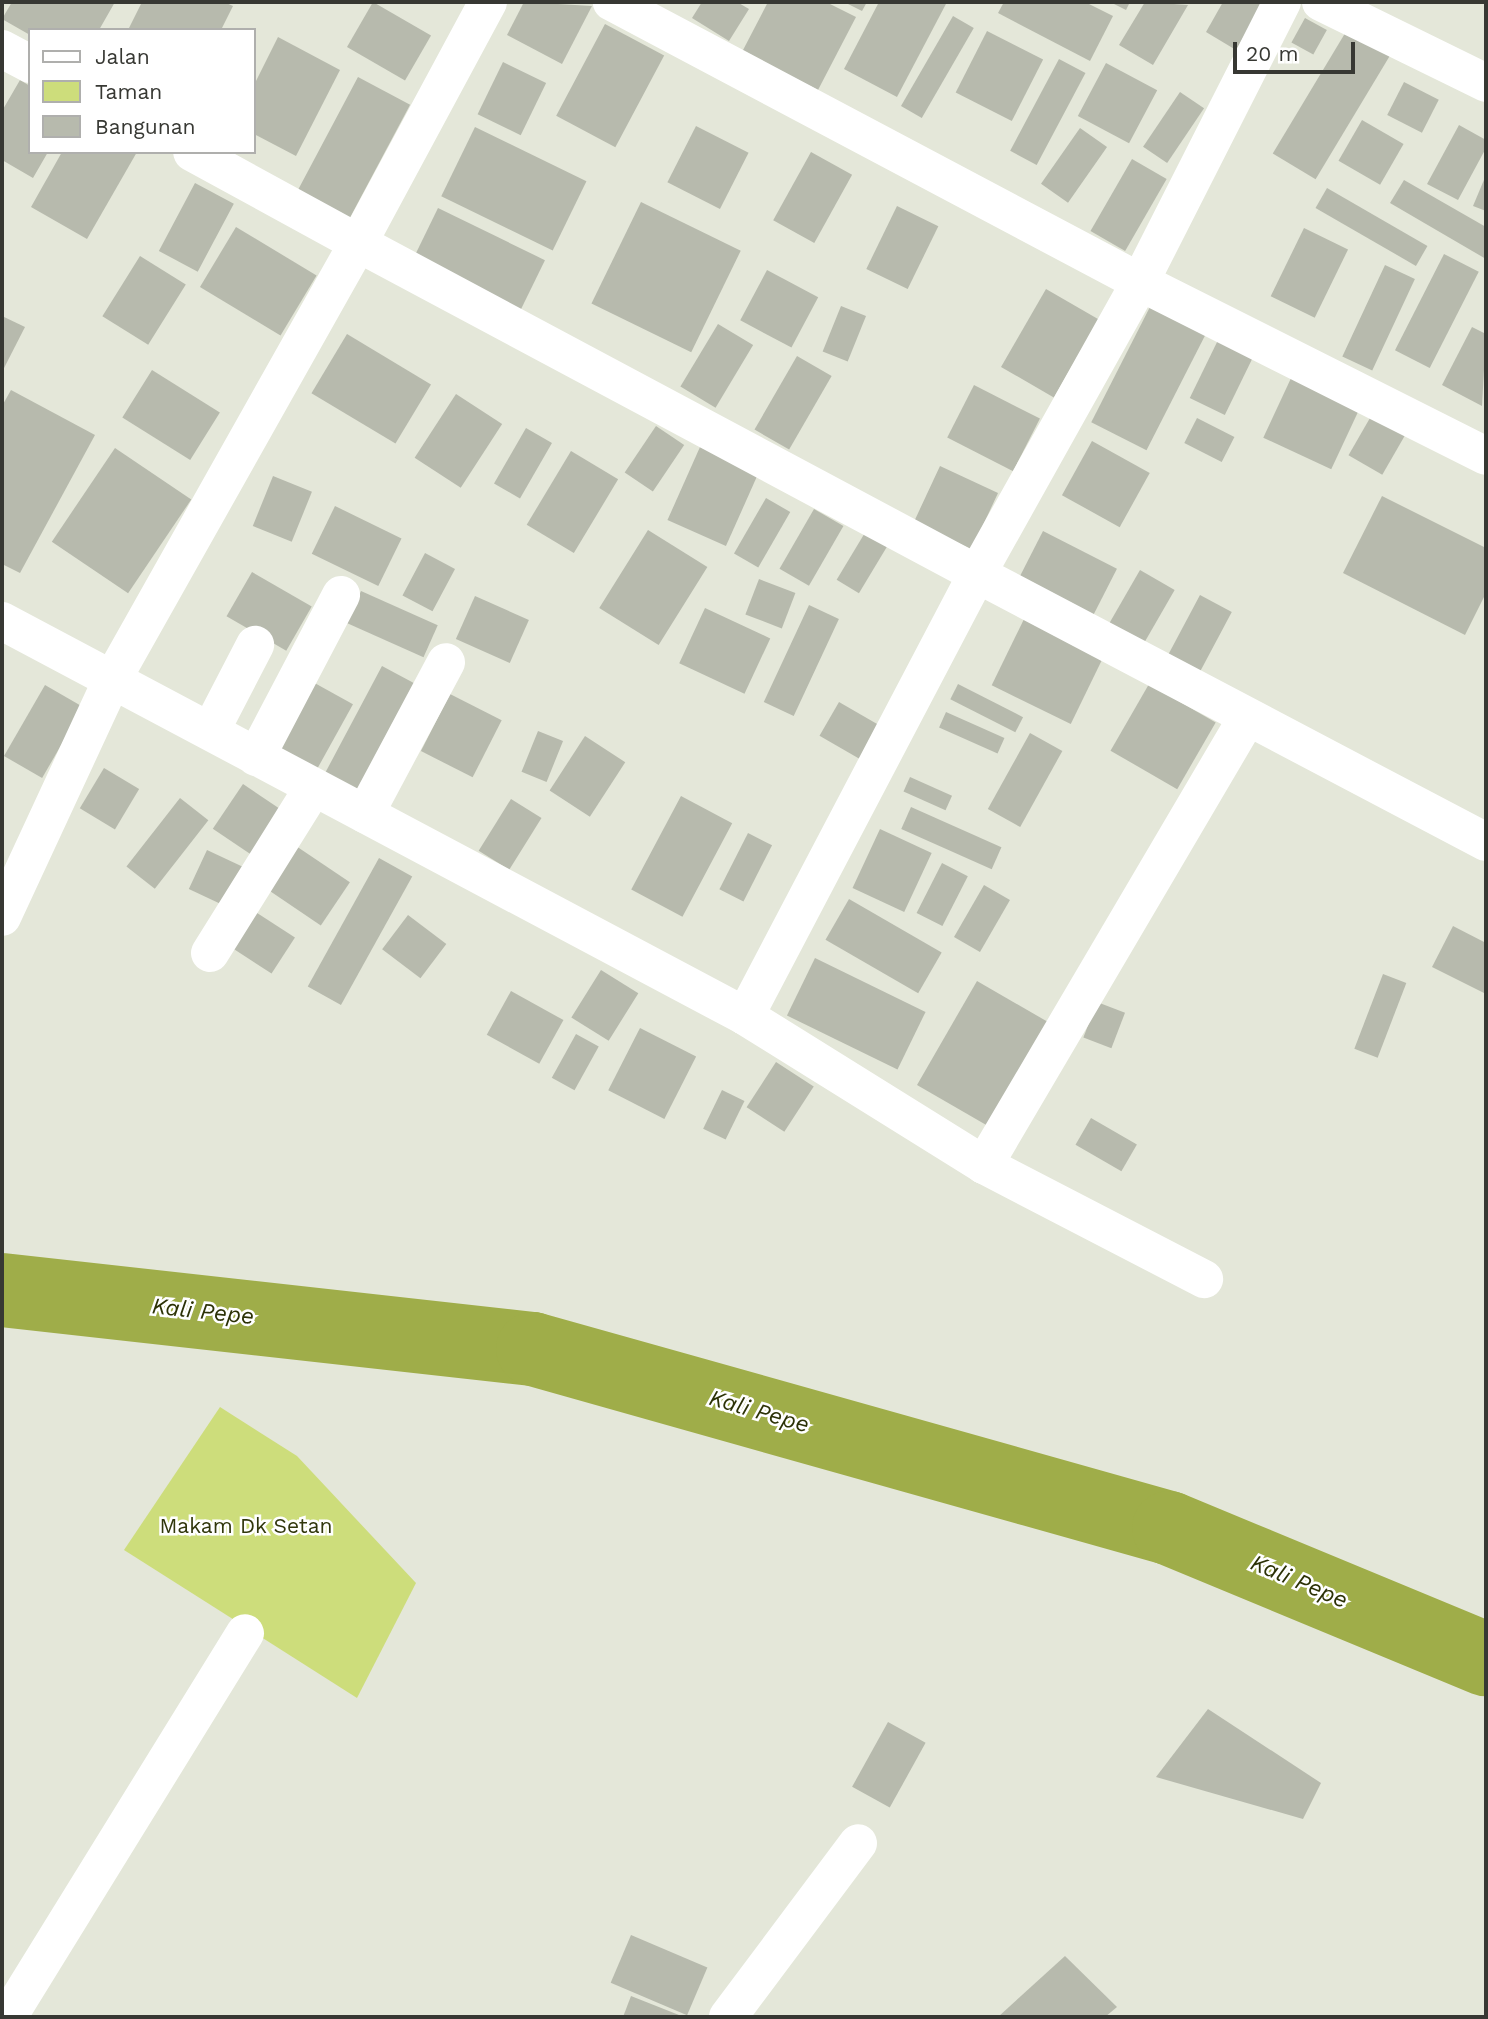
<!DOCTYPE html>
<style>
body{margin:0}
#map{position:relative;width:1488px;height:2019px;overflow:hidden;background:#e4e7d9;font-family:"Work Sans",sans-serif}
div>[style]{position:absolute}
.green>*{inset:0;background:#cddd7b}
.river>*{height:74px;margin:-37px;padding:0 37px;transform-origin:37px;border-radius:37px;background:#9fad49}
.building>*{inset:0;background:#b7baad;transform-origin:0 0}
.minor>*{height:38px;margin:-19px;padding:0 19px;transform-origin:19px;border-radius:19px;background:#fff}
.major>*{height:38px;margin:-19px;padding:0 19px;transform-origin:19px;border-radius:19px;background:#fff}
span{translate:-50% -50%;white-space:nowrap;text-align:center;line-height:1.15;-webkit-text-stroke:5px #fff;paint-order:stroke}
.park-label{font-size:21px;color:#31370c}
.water-label{font-size:23px;color:#2c3206;font-style:italic}
.frame{position:absolute;inset:0;border:4px solid #373833;pointer-events:none}
.legend{position:absolute;left:28px;top:28px;width:228px;height:126px;box-sizing:border-box;background:#fff;border:2px solid #afafad;margin:0;padding:9px 12px;list-style:none;font-size:21px;color:#373833}
.legend li{display:flex;align-items:center;gap:14px;height:35px}
.legend b{width:35px;border:2px solid #afafad}
.scale{position:absolute;left:1233px;top:42px;width:122px;height:32px;box-sizing:border-box;border:4px solid #373833;border-top:0;padding-left:9px;font-size:21px;line-height:24px;white-space:nowrap;color:#373833;-webkit-text-stroke:5px #fff;paint-order:stroke}
</style>
<div id="map">
<div class="green">
<i style="clip-path:polygon(220px 1407px,297px 1456px,416px 1583px,357px 1698px,124px 1550px)"></i>
</div>
<div class="river">
<i style="left:2px;top:1290px;width:534px;rotate:6.34deg"></i>
<i style="left:533px;top:1349px;width:661px;rotate:15.72deg"></i>
<i style="left:1169px;top:1528px;width:343px;rotate:22.5deg"></i>
</div>
<div class="building">
<i style="clip-path:polygon(12px 2px,115px 2px,99px 30px,30px 30px,30px 35px,2px 19px)"></i>
<i style="clip-path:polygon(142px 2px,224px 2px,233px 6px,221px 30px,128px 30px)"></i>
<i style="left:373px;top:2px;width:67px;height:52px;rotate:30deg"></i>
<i style="clip-path:polygon(524px 2px,592px 6px,562px 64px,507px 35px)"></i>
<i style="clip-path:polygon(702px 2px,737px 2px,749px 9px,729px 41px,692px 18px)"></i>
<i style="clip-path:polygon(768px 2px,826px 2px,856px 17px,818px 90px,742px 52px)"></i>
<i style="clip-path:polygon(844px 2px,867px 2px,862px 11px)"></i>
<i style="clip-path:polygon(879px 2px,947px 2px,897px 97px,844px 69px)"></i>
<i style="clip-path:polygon(1004px 2px,1085px 2px,1113px 16px,1090px 61px,998px 13px)"></i>
<i style="clip-path:polygon(1110px 2px,1130px 2px,1126px 10px)"></i>
<i style="clip-path:polygon(1145px 2px,1188px 5px,1153px 65px,1119px 45px)"></i>
<i style="clip-path:polygon(1223px 2px,1264px 2px,1236px 50px,1206px 32px)"></i>
<i style="left:953px;top:16px;width:24px;height:104px;rotate:30deg"></i>
<i style="left:1305px;top:18px;width:25px;height:28px;rotate:29deg"></i>
<i style="left:605px;top:24px;width:67px;height:104px;rotate:28deg"></i>
<i style="left:1350px;top:25px;width:50px;height:150px;rotate:31deg"></i>
<i style="left:987px;top:31px;width:63px;height:69px;rotate:27deg"></i>
<i style="clip-path:polygon(278px 37px,340px 70px,296px 156px,254px 134px,254px 85px)"></i>
<i style="left:1059px;top:59px;width:30px;height:104px;rotate:28deg"></i>
<i style="left:503px;top:62px;width:48px;height:58px;rotate:26deg"></i>
<i style="left:1106px;top:63px;width:58px;height:60px;rotate:28deg"></i>
<i style="left:358px;top:77px;width:59px;height:131px;rotate:28deg"></i>
<i style="clip-path:polygon(20px 80px,30px 86px,30px 152px,48px 152px,33px 178px,2px 160px,2px 111px)"></i>
<i style="left:1404px;top:82px;width:39px;height:37px;rotate:27deg"></i>
<i style="left:1180px;top:92px;width:29px;height:66px;rotate:34deg"></i>
<i style="left:1362px;top:120px;width:48px;height:47px;rotate:30deg"></i>
<i style="clip-path:polygon(1459px 125px,1486px 140px,1486px 148px,1458px 200px,1427px 184px)"></i>
<i style="left:696px;top:126px;width:59px;height:63px;rotate:27deg"></i>
<i style="left:475px;top:127px;width:124px;height:77px;rotate:26deg"></i>
<i style="left:1080px;top:128px;width:33px;height:68px;rotate:35deg"></i>
<i style="clip-path:polygon(62px 152px,137px 152px,87px 239px,31px 207px)"></i>
<i style="left:811px;top:152px;width:47px;height:78px;rotate:29deg"></i>
<i style="left:1132px;top:159px;width:40px;height:83px;rotate:30deg"></i>
<i style="clip-path:polygon(1486px 175px,1486px 211px,1473px 206px)"></i>
<i style="clip-path:polygon(1404px 180px,1486px 227px,1486px 259px,1390px 203px)"></i>
<i style="left:195px;top:183px;width:44px;height:77px;rotate:28deg"></i>
<i style="left:1327px;top:188px;width:116px;height:23px;rotate:30deg"></i>
<i style="left:641px;top:202px;width:111px;height:113px;rotate:26deg"></i>
<i style="left:897px;top:206px;width:46px;height:70px;rotate:26deg"></i>
<i style="left:438px;top:208px;width:119px;height:60px;rotate:26deg"></i>
<i style="left:236px;top:227px;width:94px;height:70px;rotate:31deg"></i>
<i style="left:1304px;top:228px;width:49px;height:76px;rotate:26deg"></i>
<i style="left:1444px;top:254px;width:39px;height:108px;rotate:27deg"></i>
<i style="left:140px;top:256px;width:54px;height:71px;rotate:32deg"></i>
<i style="left:1385px;top:265px;width:33px;height:101px;rotate:25deg"></i>
<i style="left:767px;top:270px;width:58px;height:57px;rotate:28deg"></i>
<i style="left:1046px;top:289px;width:61px;height:90px;rotate:30deg"></i>
<i style="left:1153px;top:301px;width:62px;height:136px;rotate:27deg"></i>
<i style="left:841px;top:306px;width:27px;height:49px;rotate:22deg"></i>
<i style="clip-path:polygon(2px 316px,25px 327px,2px 372px)"></i>
<i style="left:718px;top:324px;width:41px;height:73px;rotate:31deg"></i>
<i style="clip-path:polygon(1472px 327px,1486px 334px,1482px 406px,1442px 385px)"></i>
<i style="left:347px;top:334px;width:98px;height:69px;rotate:31deg"></i>
<i style="left:1220px;top:336px;width:39px;height:69px;rotate:26deg"></i>
<i style="left:797px;top:356px;width:40px;height:85px;rotate:30deg"></i>
<i style="left:152px;top:370px;width:80px;height:56px;rotate:32deg"></i>
<i style="left:1292px;top:376px;width:75px;height:68px;rotate:25deg"></i>
<i style="left:974px;top:385px;width:74px;height:59px;rotate:27deg"></i>
<i style="clip-path:polygon(11px 390px,95px 435px,20px 573px,2px 564px,2px 406px)"></i>
<i style="left:456px;top:394px;width:55px;height:76px;rotate:33deg"></i>
<i style="left:1374px;top:411px;width:39px;height:51px;rotate:30deg"></i>
<i style="left:1197px;top:418px;width:42px;height:28px;rotate:27deg"></i>
<i style="left:656px;top:426px;width:34px;height:56px;rotate:34deg"></i>
<i style="left:526px;top:428px;width:30px;height:64px;rotate:30deg"></i>
<i style="left:1092px;top:441px;width:66px;height:62px;rotate:29deg"></i>
<i style="left:700px;top:447px;width:64px;height:80px;rotate:24deg"></i>
<i style="left:115px;top:448px;width:92px;height:113px;rotate:34deg"></i>
<i style="left:571px;top:451px;width:55px;height:86px;rotate:31deg"></i>
<i style="left:940px;top:466px;width:64px;height:62px;rotate:25deg"></i>
<i style="left:273px;top:476px;width:42px;height:54px;rotate:22deg"></i>
<i style="clip-path:polygon(1382px 496px,1486px 548px,1486px 593px,1465px 635px,1343px 573px)"></i>
<i style="left:766px;top:498px;width:28px;height:64px;rotate:30deg"></i>
<i style="left:335px;top:506px;width:74px;height:53px;rotate:26deg"></i>
<i style="left:814px;top:509px;width:34px;height:69px;rotate:30deg"></i>
<i style="left:648px;top:530px;width:70px;height:92px;rotate:32deg"></i>
<i style="left:866px;top:531px;width:26px;height:57px;rotate:31deg"></i>
<i style="left:1043px;top:531px;width:83px;height:57px;rotate:27deg"></i>
<i style="left:425px;top:553px;width:34px;height:48px;rotate:28deg"></i>
<i style="left:1140px;top:570px;width:40px;height:68px;rotate:30deg"></i>
<i style="left:252px;top:572px;width:69px;height:51px;rotate:30deg"></i>
<i style="left:759px;top:579px;width:39px;height:38px;rotate:21deg"></i>
<i style="left:361px;top:591px;width:84px;height:35px;rotate:24deg"></i>
<i style="left:1200px;top:595px;width:36px;height:72px;rotate:28deg"></i>
<i style="left:475px;top:596px;width:59px;height:47px;rotate:24deg"></i>
<i style="left:809px;top:605px;width:33px;height:107px;rotate:25deg"></i>
<i style="left:705px;top:608px;width:72px;height:61px;rotate:25deg"></i>
<i style="left:1025px;top:617px;width:88px;height:76px;rotate:26deg"></i>
<i style="left:382px;top:666px;width:45px;height:122px;rotate:28deg"></i>
<i style="left:311px;top:681px;width:48px;height:81px;rotate:29deg"></i>
<i style="left:958px;top:684px;width:73px;height:17px;rotate:27deg"></i>
<i style="left:1149px;top:684px;width:77px;height:77px;rotate:30deg"></i>
<i style="left:45px;top:685px;width:44px;height:82px;rotate:30deg"></i>
<i style="left:450px;top:694px;width:58px;height:64px;rotate:27deg"></i>
<i style="left:839px;top:702px;width:51px;height:39px;rotate:30deg"></i>
<i style="left:946px;top:712px;width:64px;height:17px;rotate:24deg"></i>
<i style="left:538px;top:731px;width:27px;height:44px;rotate:22deg"></i>
<i style="left:1030px;top:733px;width:37px;height:87px;rotate:29deg"></i>
<i style="left:585px;top:736px;width:48px;height:65px;rotate:33deg"></i>
<i style="left:104px;top:768px;width:41px;height:47px;rotate:31deg"></i>
<i style="left:910px;top:777px;width:46px;height:16px;rotate:24deg"></i>
<i style="left:243px;top:784px;width:47px;height:54px;rotate:34deg"></i>
<i style="left:681px;top:796px;width:58px;height:106px;rotate:28deg"></i>
<i style="left:180px;top:798px;width:36px;height:87px;rotate:38deg"></i>
<i style="left:511px;top:799px;width:36px;height:61px;rotate:32deg"></i>
<i style="left:911px;top:807px;width:99px;height:24px;rotate:24deg"></i>
<i style="left:880px;top:829px;width:57px;height:65px;rotate:25deg"></i>
<i style="left:748px;top:833px;width:27px;height:63px;rotate:27deg"></i>
<i style="left:296px;top:846px;width:65px;height:52px;rotate:34deg"></i>
<i style="left:207px;top:850px;width:40px;height:43px;rotate:25deg"></i>
<i style="left:379px;top:858px;width:38px;height:147px;rotate:29deg"></i>
<i style="left:942px;top:863px;width:29px;height:56px;rotate:27deg"></i>
<i style="left:984px;top:885px;width:30px;height:60px;rotate:30deg"></i>
<i style="left:849px;top:899px;width:107px;height:47px;rotate:30deg"></i>
<i style="left:248px;top:907px;width:56px;height:43px;rotate:33deg"></i>
<i style="left:408px;top:915px;width:48px;height:43px;rotate:37deg"></i>
<i style="clip-path:polygon(1453px 926px,1486px 943px,1486px 994px,1432px 967px)"></i>
<i style="left:815px;top:958px;width:123px;height:64px;rotate:26deg"></i>
<i style="left:601px;top:970px;width:44px;height:56px;rotate:32deg"></i>
<i style="left:1383px;top:974px;width:25px;height:80px;rotate:21deg"></i>
<i style="left:977px;top:981px;width:84px;height:120px;rotate:30deg"></i>
<i style="left:511px;top:991px;width:60px;height:50px;rotate:29deg"></i>
<i style="left:1097px;top:1002px;width:30px;height:38px;rotate:21deg"></i>
<i style="left:640px;top:1028px;width:63px;height:70px;rotate:27deg"></i>
<i style="left:576px;top:1034px;width:26px;height:50px;rotate:29deg"></i>
<i style="left:776px;top:1062px;width:45px;height:54px;rotate:33deg"></i>
<i style="left:722px;top:1090px;width:25px;height:43px;rotate:26deg"></i>
<i style="left:1091px;top:1118px;width:53px;height:31px;rotate:30deg"></i>
<i style="clip-path:polygon(1208px 1709px,1321px 1783px,1303px 1819px,1156px 1777px)"></i>
<i style="left:888px;top:1722px;width:43px;height:74px;rotate:29deg"></i>
<i style="left:631px;top:1935px;width:83px;height:52px;rotate:23deg"></i>
<i style="clip-path:polygon(1065px 1956px,1117px 2007px,1105px 2017px,998px 2017px)"></i>
<i style="clip-path:polygon(631px 1996px,679px 2015px,678px 2017px,623px 2017px)"></i>
</div>
<div class="minor">
<i style="left:488px;top:2px;width:274px;rotate:118.3deg"></i>
<i style="left:358px;top:243px;width:702px;rotate:28.13deg"></i>
<i style="left:977px;top:574px;width:334px;rotate:-60.8deg"></i>
<i style="left:1140px;top:282px;width:598px;rotate:-152.06deg"></i>
<i style="left:1282px;top:2px;width:314px;rotate:116.9deg"></i>
<i style="left:1140px;top:282px;width:387px;rotate:26.7deg"></i>
<i style="left:2px;top:49px;width:32px;rotate:28deg"></i>
<i style="left:2px;top:621px;width:841px;rotate:28deg"></i>
<i style="left:745px;top:1016px;width:499px;rotate:-62.3deg"></i>
<i style="left:977px;top:574px;width:575px;rotate:27.77deg"></i>
<i style="left:211px;top:730px;width:96px;rotate:-62.6deg"></i>
<i style="left:256px;top:757px;width:183px;rotate:-62.3deg"></i>
<i style="left:365px;top:814px;width:172px;rotate:-61.9deg"></i>
<i style="left:2px;top:917px;width:261px;rotate:-65.1deg"></i>
<i style="left:112px;top:680px;width:501px;rotate:-60.62deg"></i>
<i style="left:358px;top:243px;width:189px;rotate:-151.3deg"></i>
<i style="left:210px;top:953px;width:195px;rotate:-58deg"></i>
<i style="left:745px;top:1016px;width:282px;rotate:31.9deg"></i>
<i style="left:984px;top:1165px;width:248px;rotate:27.4deg"></i>
<i style="left:984px;top:1165px;width:519px;rotate:-59.53deg"></i>
<i style="left:8px;top:2017px;width:451px;rotate:-58.3deg"></i>
<i style="left:728px;top:2017px;width:217px;rotate:-53.2deg"></i>
</div>
<div class="major">
<i style="left:1321px;top:2px;width:184px;rotate:26.1deg"></i>
</div>
<div class="park-label">
<span style="left:246px;top:1526px">Makam Dk Setan</span>
</div>
<div class="water-label">
<span style="left:203px;top:1312px;rotate:6deg">Kali Pepe</span>
<span style="left:759px;top:1412px;rotate:16deg">Kali Pepe</span>
<span style="left:1299px;top:1582px;rotate:23deg">Kali Pepe</span>
</div>
<div class="frame"></div>
<ul class="legend">
<li><b style="height:9px;background:#fff"></b>Jalan</li>
<li><b style="height:19px;background:#cddd7b"></b>Taman</li>
<li><b style="height:19px;background:#b7baad"></b>Bangunan</li>
</ul>
<div class="scale">20 m</div>
</div>
